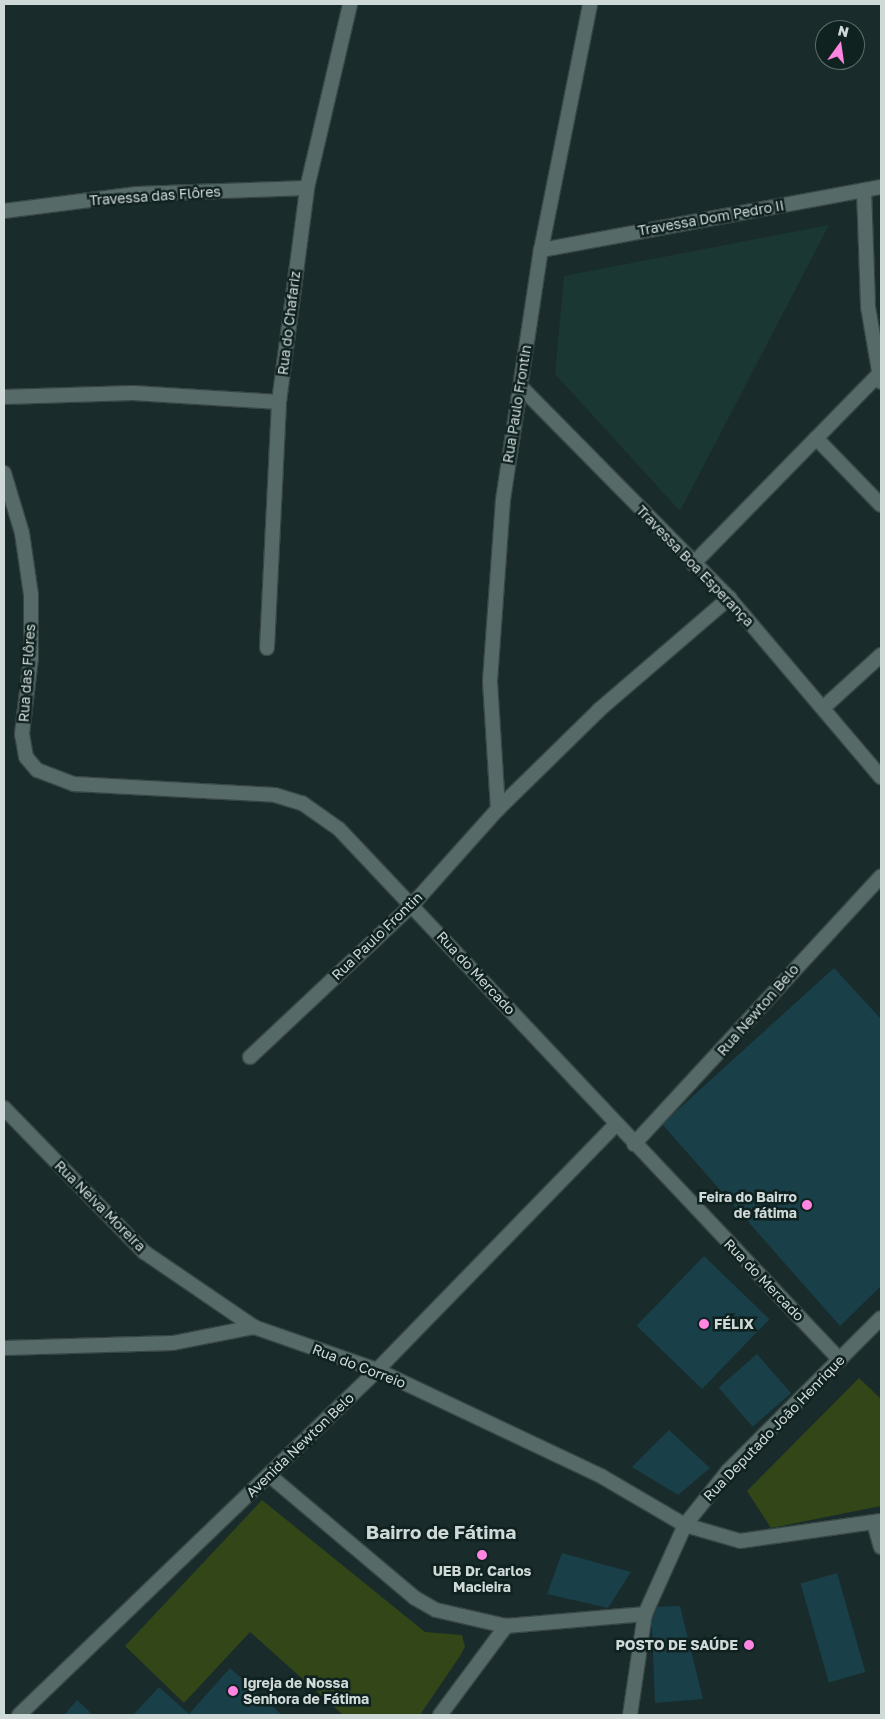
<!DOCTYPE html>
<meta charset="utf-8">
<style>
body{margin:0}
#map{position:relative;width:885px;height:1719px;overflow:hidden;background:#192b2a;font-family:"Golos Text",sans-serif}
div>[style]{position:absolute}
.built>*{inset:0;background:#1b3734}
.green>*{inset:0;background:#324618}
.building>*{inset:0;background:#193f49;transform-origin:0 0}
.roads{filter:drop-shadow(1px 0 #384745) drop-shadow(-1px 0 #384745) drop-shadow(0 1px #384745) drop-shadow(0 -1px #384745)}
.service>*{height:14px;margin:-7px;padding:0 7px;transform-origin:7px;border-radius:7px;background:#566a68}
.minor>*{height:14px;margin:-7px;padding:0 7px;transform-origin:7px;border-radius:7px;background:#566a68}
.tertiary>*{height:14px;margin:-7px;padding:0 7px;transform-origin:7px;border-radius:7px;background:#566a68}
.secondary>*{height:14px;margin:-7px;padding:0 7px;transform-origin:7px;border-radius:7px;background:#566a68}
.dots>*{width:14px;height:14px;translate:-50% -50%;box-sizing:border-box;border:2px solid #102220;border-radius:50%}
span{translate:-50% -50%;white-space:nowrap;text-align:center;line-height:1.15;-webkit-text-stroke:5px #102220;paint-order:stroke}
.street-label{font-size:14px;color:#cfdad8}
.poi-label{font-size:14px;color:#cfdad8;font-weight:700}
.right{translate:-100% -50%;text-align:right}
.left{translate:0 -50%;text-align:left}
.district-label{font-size:19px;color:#cfdad8;font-weight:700}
.frame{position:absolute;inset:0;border:5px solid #cfdad8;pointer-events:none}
.north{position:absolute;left:815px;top:20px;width:50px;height:50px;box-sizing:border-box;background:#102220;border:1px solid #5c6c6a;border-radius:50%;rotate:14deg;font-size:14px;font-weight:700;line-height:20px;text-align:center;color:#cfdad8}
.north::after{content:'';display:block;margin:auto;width:18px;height:22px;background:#fe86e0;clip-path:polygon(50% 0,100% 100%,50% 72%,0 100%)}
</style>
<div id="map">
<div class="built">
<i style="clip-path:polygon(829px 225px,680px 511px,555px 374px,564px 276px)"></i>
</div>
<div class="green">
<i style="clip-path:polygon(859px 1378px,881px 1399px,881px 1506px,771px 1528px,747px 1491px)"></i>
<i style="clip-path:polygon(262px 1500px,425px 1632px,462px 1635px,465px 1647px,460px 1656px,420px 1715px,343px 1715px,250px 1632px,184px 1703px,125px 1646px)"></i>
</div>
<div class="building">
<i style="clip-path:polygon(834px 968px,881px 1019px,881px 1286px,840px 1326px,662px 1124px)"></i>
<i style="left:704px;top:1256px;width:91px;height:97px;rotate:44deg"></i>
<i style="left:757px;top:1354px;width:52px;height:51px;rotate:49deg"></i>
<i style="clip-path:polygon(669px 1430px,710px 1468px,678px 1495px,632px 1467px)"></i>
<i style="clip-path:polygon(562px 1553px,631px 1572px,608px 1608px,547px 1594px)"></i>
<i style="left:837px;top:1573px;width:103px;height:38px;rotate:74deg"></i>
<i style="clip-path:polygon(680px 1606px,703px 1699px,655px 1703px,651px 1607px)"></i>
<i style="clip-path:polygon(230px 1668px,282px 1715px,133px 1715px,159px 1687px,189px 1714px)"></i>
<i style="clip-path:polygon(77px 1700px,93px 1715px,64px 1715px)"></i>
</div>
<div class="roads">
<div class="service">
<i style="left:864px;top:190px;width:117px;rotate:88deg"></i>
<i style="left:868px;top:307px;width:76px;rotate:80.2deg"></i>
<i style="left:816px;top:438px;width:93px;rotate:45.9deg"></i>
<i style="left:693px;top:564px;width:264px;rotate:-45.6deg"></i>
<i style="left:823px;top:708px;width:79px;rotate:-42.4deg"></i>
</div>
<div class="minor">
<i style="left:4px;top:211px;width:134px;rotate:-7.3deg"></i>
<i style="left:137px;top:194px;width:170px;rotate:-2deg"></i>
<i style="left:541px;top:250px;width:346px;rotate:-10.5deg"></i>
<i style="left:520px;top:386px;width:298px;rotate:45.4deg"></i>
<i style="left:729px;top:598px;width:235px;rotate:49.7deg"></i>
<i style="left:4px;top:397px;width:129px;rotate:-1.8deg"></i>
<i style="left:133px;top:393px;width:146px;rotate:3.5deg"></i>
<i style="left:4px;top:473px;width:63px;rotate:73.3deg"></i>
<i style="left:22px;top:533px;width:63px;rotate:81.7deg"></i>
<i style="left:31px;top:595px;width:63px;rotate:90deg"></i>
<i style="left:31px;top:658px;width:77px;rotate:96.8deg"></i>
<i style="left:22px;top:734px;width:23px;rotate:80deg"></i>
<i style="left:26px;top:757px;width:17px;rotate:50deg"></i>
<i style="left:37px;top:770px;width:40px;rotate:21deg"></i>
<i style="left:74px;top:784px;width:201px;rotate:3.1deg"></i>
<i style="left:275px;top:795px;width:28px;rotate:17deg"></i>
<i style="left:302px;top:803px;width:45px;rotate:35.1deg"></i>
<i style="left:339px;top:829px;width:730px;rotate:46.67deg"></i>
<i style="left:267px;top:648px;width:246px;rotate:-87.2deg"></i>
<i style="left:279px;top:402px;width:216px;rotate:-82.5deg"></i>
<i style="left:307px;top:188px;width:189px;rotate:-76.8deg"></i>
<i style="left:498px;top:809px;width:128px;rotate:-93.6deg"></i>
<i style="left:490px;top:681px;width:181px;rotate:-85.9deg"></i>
<i style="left:503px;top:500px;width:253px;rotate:-81.4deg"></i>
<i style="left:541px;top:250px;width:251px;rotate:-78.7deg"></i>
<i style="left:250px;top:1057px;width:224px;rotate:-43.2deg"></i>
<i style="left:413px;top:904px;width:127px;rotate:-48.2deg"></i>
<i style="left:498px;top:809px;width:141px;rotate:-44.4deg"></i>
<i style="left:599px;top:710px;width:172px;rotate:-40.7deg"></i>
<i style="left:4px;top:1108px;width:201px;rotate:45.8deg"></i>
<i style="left:144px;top:1252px;width:133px;rotate:34.3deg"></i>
<i style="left:634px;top:1144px;width:364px;rotate:-47.3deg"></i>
<i style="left:269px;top:1475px;width:191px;rotate:40.1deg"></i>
<i style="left:415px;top:1598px;width:24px;rotate:30deg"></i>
<i style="left:436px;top:1610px;width:72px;rotate:12.9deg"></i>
<i style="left:506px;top:1626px;width:140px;rotate:-4.9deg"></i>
<i style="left:874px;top:1523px;width:25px;rotate:74deg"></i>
<i style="left:19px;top:1715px;width:497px;rotate:-43.9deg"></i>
<i style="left:377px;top:1370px;width:342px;rotate:-45.8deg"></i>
<i style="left:440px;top:1715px;width:111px;rotate:-53.4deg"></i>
</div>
<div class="tertiary">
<i style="left:4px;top:1348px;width:169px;rotate:-1.7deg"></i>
<i style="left:173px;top:1343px;width:83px;rotate:-11.2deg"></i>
<i style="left:254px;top:1327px;width:130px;rotate:19.3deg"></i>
<i style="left:377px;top:1370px;width:248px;rotate:25.3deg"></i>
<i style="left:601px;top:1476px;width:97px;rotate:30.3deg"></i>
</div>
<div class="secondary">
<i style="left:685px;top:1525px;width:57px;rotate:16.2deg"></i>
<i style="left:740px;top:1541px;width:142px;rotate:-8.1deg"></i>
<i style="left:630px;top:1715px;width:102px;rotate:-81.6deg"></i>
<i style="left:645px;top:1614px;width:98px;rotate:-65.8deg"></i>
<i style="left:685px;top:1525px;width:69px;rotate:-51.5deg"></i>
<i style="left:728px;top:1471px;width:216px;rotate:-45deg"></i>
</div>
</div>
<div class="dots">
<i style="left:807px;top:1205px;background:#fe86e0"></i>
<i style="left:704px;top:1324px;background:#fe86e0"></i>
<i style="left:482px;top:1555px;background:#fe86e0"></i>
<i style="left:749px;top:1645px;background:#fe86e0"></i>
<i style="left:233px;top:1691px;background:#fe86e0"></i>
</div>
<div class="street-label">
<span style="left:155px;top:196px;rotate:-4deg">Travessa das Flôres</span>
<span style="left:711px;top:218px;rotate:-10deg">Travessa Dom Pedro II</span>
<span style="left:289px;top:323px;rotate:-83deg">Rua do Chafariz</span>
<span style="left:517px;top:404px;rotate:-81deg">Rua Paulo Frontin</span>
<span style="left:695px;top:566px;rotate:46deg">Travessa Boa Esperança</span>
<span style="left:27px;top:673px;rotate:-86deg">Rua das Flôres</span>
<span style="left:377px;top:936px;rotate:-44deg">Rua Paulo Frontin</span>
<span style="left:476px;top:973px;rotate:47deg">Rua do Mercado</span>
<span style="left:758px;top:1010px;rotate:-49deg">Rua Newton Belo</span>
<span style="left:100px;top:1206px;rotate:45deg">Rua Neiva Moreira</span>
<span style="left:764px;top:1280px;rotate:46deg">Rua do Mercado</span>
<span style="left:359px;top:1366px;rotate:21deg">Rua do Correio</span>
<span style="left:774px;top:1428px;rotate:-46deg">Rua Deputado João Henrique</span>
<span style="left:300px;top:1445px;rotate:-44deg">Avenida Newton Belo</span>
</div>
<div class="poi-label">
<span class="right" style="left:797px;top:1205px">Feira do Bairro<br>de fátima</span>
<span class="left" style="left:714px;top:1324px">FÉLIX</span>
<span style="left:482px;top:1579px">UEB Dr. Carlos<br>Macieira</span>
<span class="right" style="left:738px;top:1645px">POSTO DE SAÚDE</span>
<span class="left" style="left:243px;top:1691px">Igreja de Nossa<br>Senhora de Fátima</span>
</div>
<div class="district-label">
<span style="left:441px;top:1532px">Bairro de Fátima</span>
</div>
<div class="frame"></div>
<div class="north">N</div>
</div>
